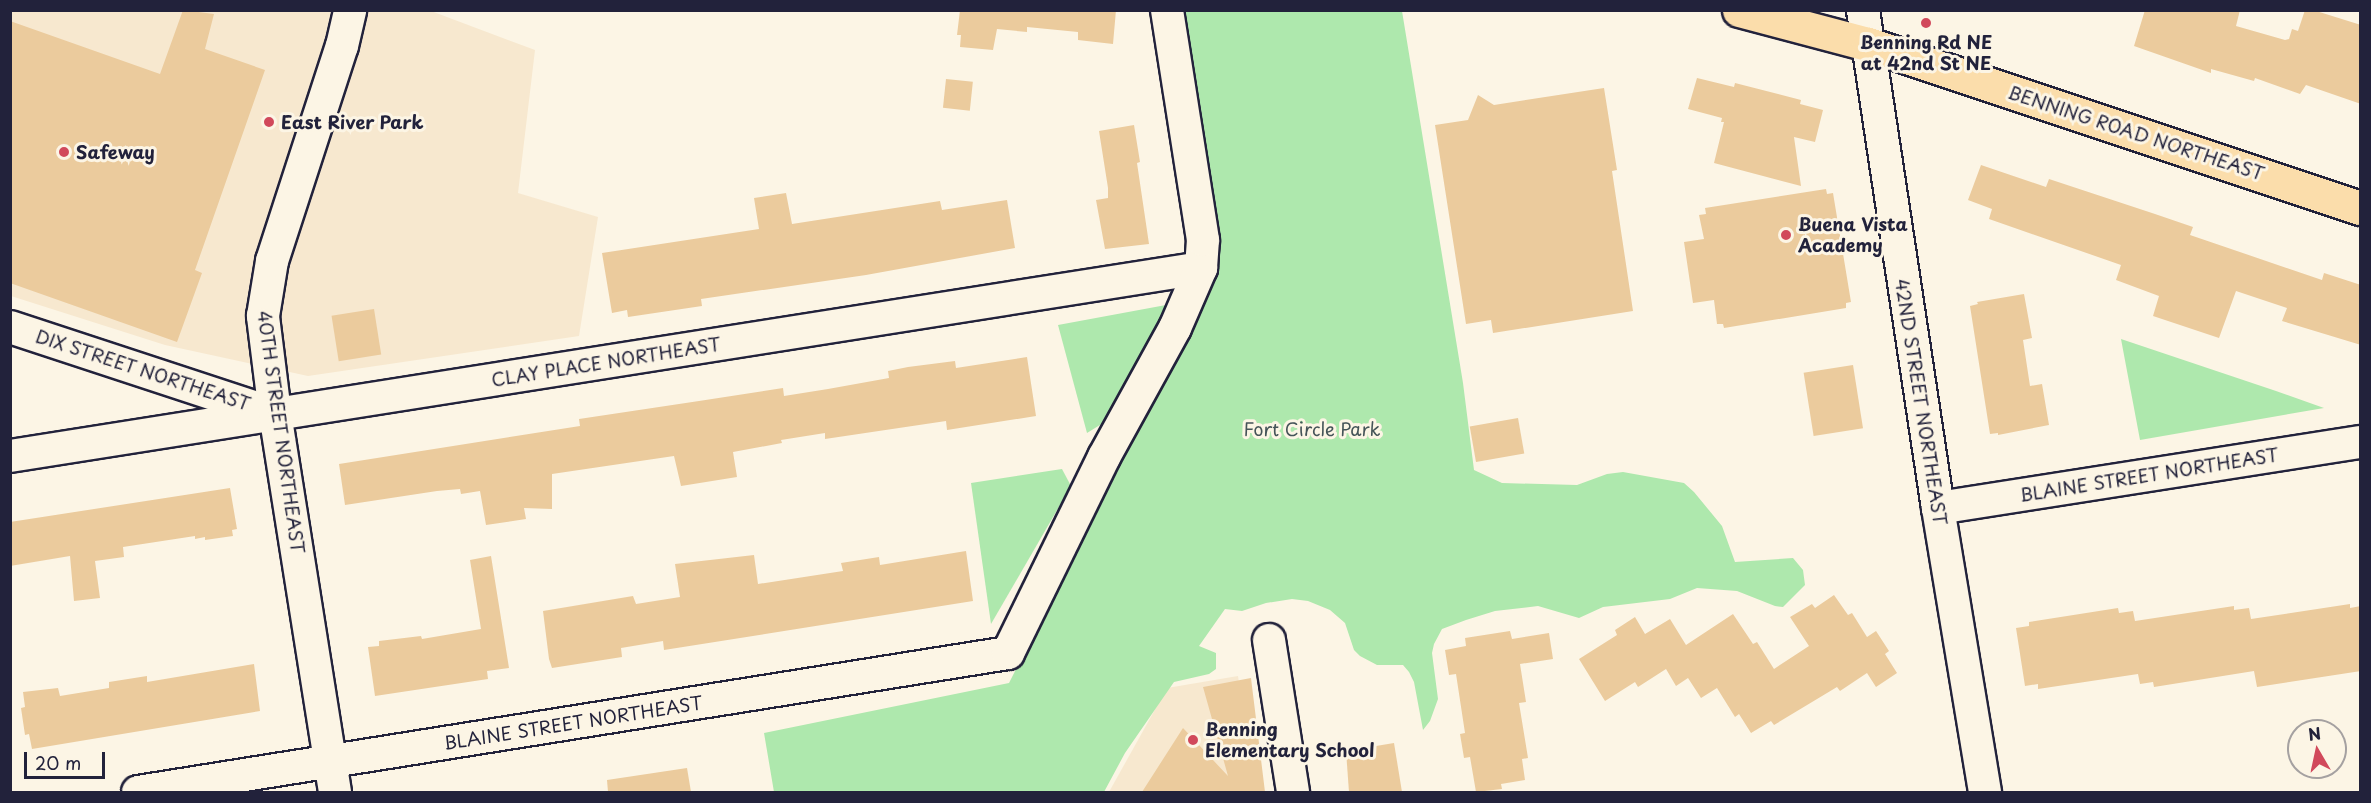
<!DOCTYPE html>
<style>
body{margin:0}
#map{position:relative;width:2371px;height:803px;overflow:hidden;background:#fcf5e5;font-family:"Playpen Sans",sans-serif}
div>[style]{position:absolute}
.built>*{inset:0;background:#f7e8cf}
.green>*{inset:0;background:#aee8ad}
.building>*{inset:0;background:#ebcb9d;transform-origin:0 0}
.roads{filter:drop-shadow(2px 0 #22223b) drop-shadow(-2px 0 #22223b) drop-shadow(0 2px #22223b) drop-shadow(0 -2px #22223b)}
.minor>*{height:32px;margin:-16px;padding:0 16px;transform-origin:16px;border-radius:16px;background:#fcf5e5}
.primary>*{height:33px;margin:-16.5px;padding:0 16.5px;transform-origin:16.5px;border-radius:16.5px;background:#fbddab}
.dots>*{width:16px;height:16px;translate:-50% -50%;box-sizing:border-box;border:3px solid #fcf5e5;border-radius:50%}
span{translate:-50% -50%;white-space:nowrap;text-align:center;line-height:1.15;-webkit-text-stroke:6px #fcf5e5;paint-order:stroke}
.poi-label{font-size:18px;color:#22223b;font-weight:700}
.left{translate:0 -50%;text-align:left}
.street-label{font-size:18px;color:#22223b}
.park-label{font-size:18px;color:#455458}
.frame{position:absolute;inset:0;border:12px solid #22223b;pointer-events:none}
.north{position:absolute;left:2287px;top:719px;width:60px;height:60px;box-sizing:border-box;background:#fcf5e5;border:2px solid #a5a1a1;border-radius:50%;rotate:351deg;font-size:16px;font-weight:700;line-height:24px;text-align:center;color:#22223b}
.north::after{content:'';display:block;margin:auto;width:21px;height:27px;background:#d1495b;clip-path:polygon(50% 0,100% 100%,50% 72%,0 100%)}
.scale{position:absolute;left:24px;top:752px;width:81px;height:27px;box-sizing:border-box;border:3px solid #22223b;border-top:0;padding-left:8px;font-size:18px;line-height:21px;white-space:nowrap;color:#22223b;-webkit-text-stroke:4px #fcf5e5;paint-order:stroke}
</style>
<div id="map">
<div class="built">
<i style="clip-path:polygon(11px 11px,431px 11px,535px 50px,518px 193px,598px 217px,579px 336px,308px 376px,165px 345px,11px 296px)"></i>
<i style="clip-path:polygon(1238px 676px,1255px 792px,1109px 792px,1167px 688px)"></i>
</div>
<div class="green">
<i style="clip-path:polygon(1178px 11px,1402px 11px,1463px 383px,1474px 470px,1502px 483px,1577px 485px,1607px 474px,1623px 472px,1684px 483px,1694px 492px,1722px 526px,1735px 562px,1793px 558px,1803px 570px,1805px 585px,1783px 607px,1775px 606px,1737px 591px,1697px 588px,1670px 599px,1603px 607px,1579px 618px,1538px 606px,1495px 611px,1466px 620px,1442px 629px,1434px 644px,1432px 653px,1438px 699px,1430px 721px,1423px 730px,1414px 682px,1409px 672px,1403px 665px,1377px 665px,1360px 656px,1354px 650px,1345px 623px,1330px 610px,1308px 601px,1292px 599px,1266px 603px,1242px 611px,1225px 609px,1199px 646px,1216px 653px,1216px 669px,1209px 674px,1174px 682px,1125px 753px,1104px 792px,774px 792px,764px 733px,1009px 683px,1192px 323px)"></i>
<i style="clip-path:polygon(1166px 305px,1108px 420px,1087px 433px,1058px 325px)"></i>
<i style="clip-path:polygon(2121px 339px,2276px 391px,2324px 408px,2140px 440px)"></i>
<i style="clip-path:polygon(1062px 469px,1071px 486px,991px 624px,971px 483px)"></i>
</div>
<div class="building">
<i style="clip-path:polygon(183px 10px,214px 14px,205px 49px,265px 70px,195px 270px,202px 273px,177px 342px,10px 283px,10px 21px,160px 74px)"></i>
<i style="clip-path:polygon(960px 10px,1116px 10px,1113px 44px,1078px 40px,1078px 32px,1027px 27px,1027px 32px,997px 29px,993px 50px,960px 47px,961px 35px,957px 35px)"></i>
<i style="clip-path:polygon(2145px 10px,2240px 10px,2236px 26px,2285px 40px,2289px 39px,2292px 29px,2298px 31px,2305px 10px,2313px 10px,2361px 25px,2361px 104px,2306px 85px,2300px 94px,2255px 78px,2254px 81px,2211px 69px,2211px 73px,2134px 46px)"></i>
<i style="clip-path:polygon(1697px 78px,1734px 87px,1735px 83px,1801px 100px,1800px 104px,1823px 110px,1815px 142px,1794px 137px,1801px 186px,1714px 163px,1724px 122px,1721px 122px,1722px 118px,1688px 109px)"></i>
<i style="left:946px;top:79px;width:27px;height:29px;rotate:6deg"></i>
<i style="clip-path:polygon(1604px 88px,1617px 170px,1612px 171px,1633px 311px,1493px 333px,1491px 320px,1466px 324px,1435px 125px,1468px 120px,1478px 95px,1494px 105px)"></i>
<i style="clip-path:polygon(1134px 125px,1140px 162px,1137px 163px,1149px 244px,1105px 249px,1096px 200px,1108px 198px,1108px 188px,1099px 131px)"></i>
<i style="clip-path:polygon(1981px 165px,2046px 187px,2049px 179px,2155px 214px,2193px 227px,2190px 235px,2322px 280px,2324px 273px,2361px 285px,2361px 345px,2282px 321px,2287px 308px,2236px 291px,2219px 338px,2153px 316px,2159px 296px,2116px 280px,2121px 265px,1989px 219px,1992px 209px,1968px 200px)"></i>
<i style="clip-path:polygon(1826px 189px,1827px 194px,1833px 193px,1851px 302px,1846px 303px,1846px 308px,1724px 328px,1723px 324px,1717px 324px,1714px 300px,1693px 303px,1684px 242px,1704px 239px,1699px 215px,1706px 214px,1705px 208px)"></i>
<i style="clip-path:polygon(786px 193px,792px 224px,940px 201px,942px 210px,1007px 200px,1015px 248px,866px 275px,701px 299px,702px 306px,628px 317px,627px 310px,612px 313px,602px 253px,759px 229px,754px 198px)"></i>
<i style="clip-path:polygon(2024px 294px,2032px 338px,2023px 340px,2030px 386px,2042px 384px,2049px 425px,1998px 435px,1998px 433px,1990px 434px,1970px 306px,1978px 304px,1977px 302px)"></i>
<i style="left:374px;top:309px;width:46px;height:43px;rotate:81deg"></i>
<i style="clip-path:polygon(1027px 357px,1036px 416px,947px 430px,946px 421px,825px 439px,825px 433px,781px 440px,782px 443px,733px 452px,737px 477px,681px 486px,674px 456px,552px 474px,552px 509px,524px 508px,526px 519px,486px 525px,480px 491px,461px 494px,460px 489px,437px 491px,345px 505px,339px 464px,580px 426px,579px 419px,699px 401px,783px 388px,784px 396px,828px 389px,889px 378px,888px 371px,908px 367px,955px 361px,956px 368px)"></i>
<i style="left:1853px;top:365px;width:64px;height:50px;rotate:81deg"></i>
<i style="left:1518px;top:418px;width:36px;height:49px;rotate:80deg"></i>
<i style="clip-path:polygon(230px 488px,237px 529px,232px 530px,233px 536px,205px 540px,205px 537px,195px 539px,195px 536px,123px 547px,124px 557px,95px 561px,100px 598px,74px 601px,70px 556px,10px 566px,10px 522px)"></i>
<i style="clip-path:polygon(966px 551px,973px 601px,664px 650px,663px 641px,621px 648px,622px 657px,552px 668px,549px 659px,543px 611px,633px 596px,636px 604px,680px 597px,675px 564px,754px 555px,758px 584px,843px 571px,841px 563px,879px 557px,880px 565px)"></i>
<i style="clip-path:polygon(491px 556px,509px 668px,487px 671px,488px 679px,375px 696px,368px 647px,379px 646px,379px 641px,421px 636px,422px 639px,481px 629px,470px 560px)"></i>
<i style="clip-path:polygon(1834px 595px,1848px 615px,1852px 613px,1867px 637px,1876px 631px,1889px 651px,1885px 654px,1897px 673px,1876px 687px,1867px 673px,1840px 691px,1837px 687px,1774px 725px,1771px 721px,1751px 733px,1739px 714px,1735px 717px,1717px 688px,1701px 698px,1688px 678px,1676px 686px,1666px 669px,1638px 687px,1635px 682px,1605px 701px,1579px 659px,1617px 635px,1615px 630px,1635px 617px,1645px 634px,1670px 619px,1686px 645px,1733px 614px,1753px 644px,1757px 642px,1774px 669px,1809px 646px,1790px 617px,1812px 604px,1815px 608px)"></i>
<i style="clip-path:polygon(2350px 604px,2350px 608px,2361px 606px,2361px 671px,2257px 687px,2254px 671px,2154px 687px,2153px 682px,2140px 684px,2138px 674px,2038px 689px,2038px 684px,2025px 686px,2016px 628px,2029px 626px,2029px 622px,2118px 608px,2119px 613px,2133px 611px,2135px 621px,2234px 606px,2234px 610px,2249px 608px,2251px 619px)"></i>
<i style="clip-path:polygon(1510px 631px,1512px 639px,1549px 633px,1553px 659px,1520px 664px,1526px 702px,1519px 703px,1528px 758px,1522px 759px,1525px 780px,1501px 784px,1502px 789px,1476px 792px,1470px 757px,1464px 758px,1460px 734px,1465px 733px,1456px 674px,1449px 675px,1445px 650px,1466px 646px,1465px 638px)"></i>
<i style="clip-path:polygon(254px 664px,260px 711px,32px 749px,29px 734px,25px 735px,21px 708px,25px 707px,23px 692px,58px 688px,60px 696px,109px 688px,109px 682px,147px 676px,147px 682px)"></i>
<i style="clip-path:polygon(1251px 678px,1265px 792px,1142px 792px,1183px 728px,1228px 776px,1203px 687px)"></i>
<i style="clip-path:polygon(1394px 743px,1402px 792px,1349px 792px,1346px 751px)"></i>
<i style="clip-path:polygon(687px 768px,691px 792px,608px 792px,607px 780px)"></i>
</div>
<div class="roads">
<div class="minor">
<i style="left:1863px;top:10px;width:504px;rotate:81.44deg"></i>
<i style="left:1938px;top:508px;width:288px;rotate:80.6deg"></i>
<i style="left:10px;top:327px;width:273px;rotate:18.2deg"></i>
<i style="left:10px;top:456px;width:1206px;rotate:-8.97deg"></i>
<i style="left:1938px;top:508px;width:427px;rotate:-8.9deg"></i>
<i style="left:1269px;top:640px;width:154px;rotate:81deg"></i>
<i style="left:138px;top:792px;width:881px;rotate:-9.08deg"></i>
<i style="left:1008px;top:653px;width:218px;rotate:-63.9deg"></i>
<i style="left:1104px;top:457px;width:147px;rotate:-61.2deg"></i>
<i style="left:1175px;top:328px;width:65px;rotate:-66.6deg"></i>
<i style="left:1201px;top:268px;width:28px;rotate:-86deg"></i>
<i style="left:1203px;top:240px;width:233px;rotate:-98.9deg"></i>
<i style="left:335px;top:792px;width:384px;rotate:-99deg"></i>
<i style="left:275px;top:413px;width:98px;rotate:-97.1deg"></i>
<i style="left:263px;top:316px;width:56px;rotate:-80.7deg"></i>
<i style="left:272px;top:261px;width:226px;rotate:-72deg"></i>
<i style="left:342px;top:46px;width:37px;rotate:-77deg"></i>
</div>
<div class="primary">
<i style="left:1739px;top:10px;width:133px;rotate:14.8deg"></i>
<i style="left:1868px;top:44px;width:519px;rotate:18.43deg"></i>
</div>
</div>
<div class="dots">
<i style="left:1926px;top:23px;background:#d1495b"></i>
<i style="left:269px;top:122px;background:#d1495b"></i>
<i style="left:64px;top:152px;background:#d1495b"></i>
<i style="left:1786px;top:235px;background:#d1495b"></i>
<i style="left:1193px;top:740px;background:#d1495b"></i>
</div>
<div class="poi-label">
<span style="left:1926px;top:53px">Benning Rd NE<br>at 42nd St NE</span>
<span class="left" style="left:281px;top:122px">East River Park</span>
<span class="left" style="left:76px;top:152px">Safeway</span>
<span class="left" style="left:1798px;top:235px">Buena Vista<br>Academy</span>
<span class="left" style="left:1205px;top:740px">Benning<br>Elementary School</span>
</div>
<div class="street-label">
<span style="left:2136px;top:133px;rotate:18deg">BENNING ROAD NORTHEAST</span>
<span style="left:606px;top:362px;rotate:-9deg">CLAY PLACE NORTHEAST</span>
<span style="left:143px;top:370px;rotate:18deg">DIX STREET NORTHEAST</span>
<span style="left:1921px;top:402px;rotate:81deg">42ND STREET NORTHEAST</span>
<span style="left:281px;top:432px;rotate:82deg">40TH STREET NORTHEAST</span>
<span style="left:2149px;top:475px;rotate:-9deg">BLAINE STREET NORTHEAST</span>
<span style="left:573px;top:723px;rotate:-9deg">BLAINE STREET NORTHEAST</span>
</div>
<div class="park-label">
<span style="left:1312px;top:429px">Fort Circle Park</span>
</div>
<div class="frame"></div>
<div class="north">N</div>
<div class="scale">20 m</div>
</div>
